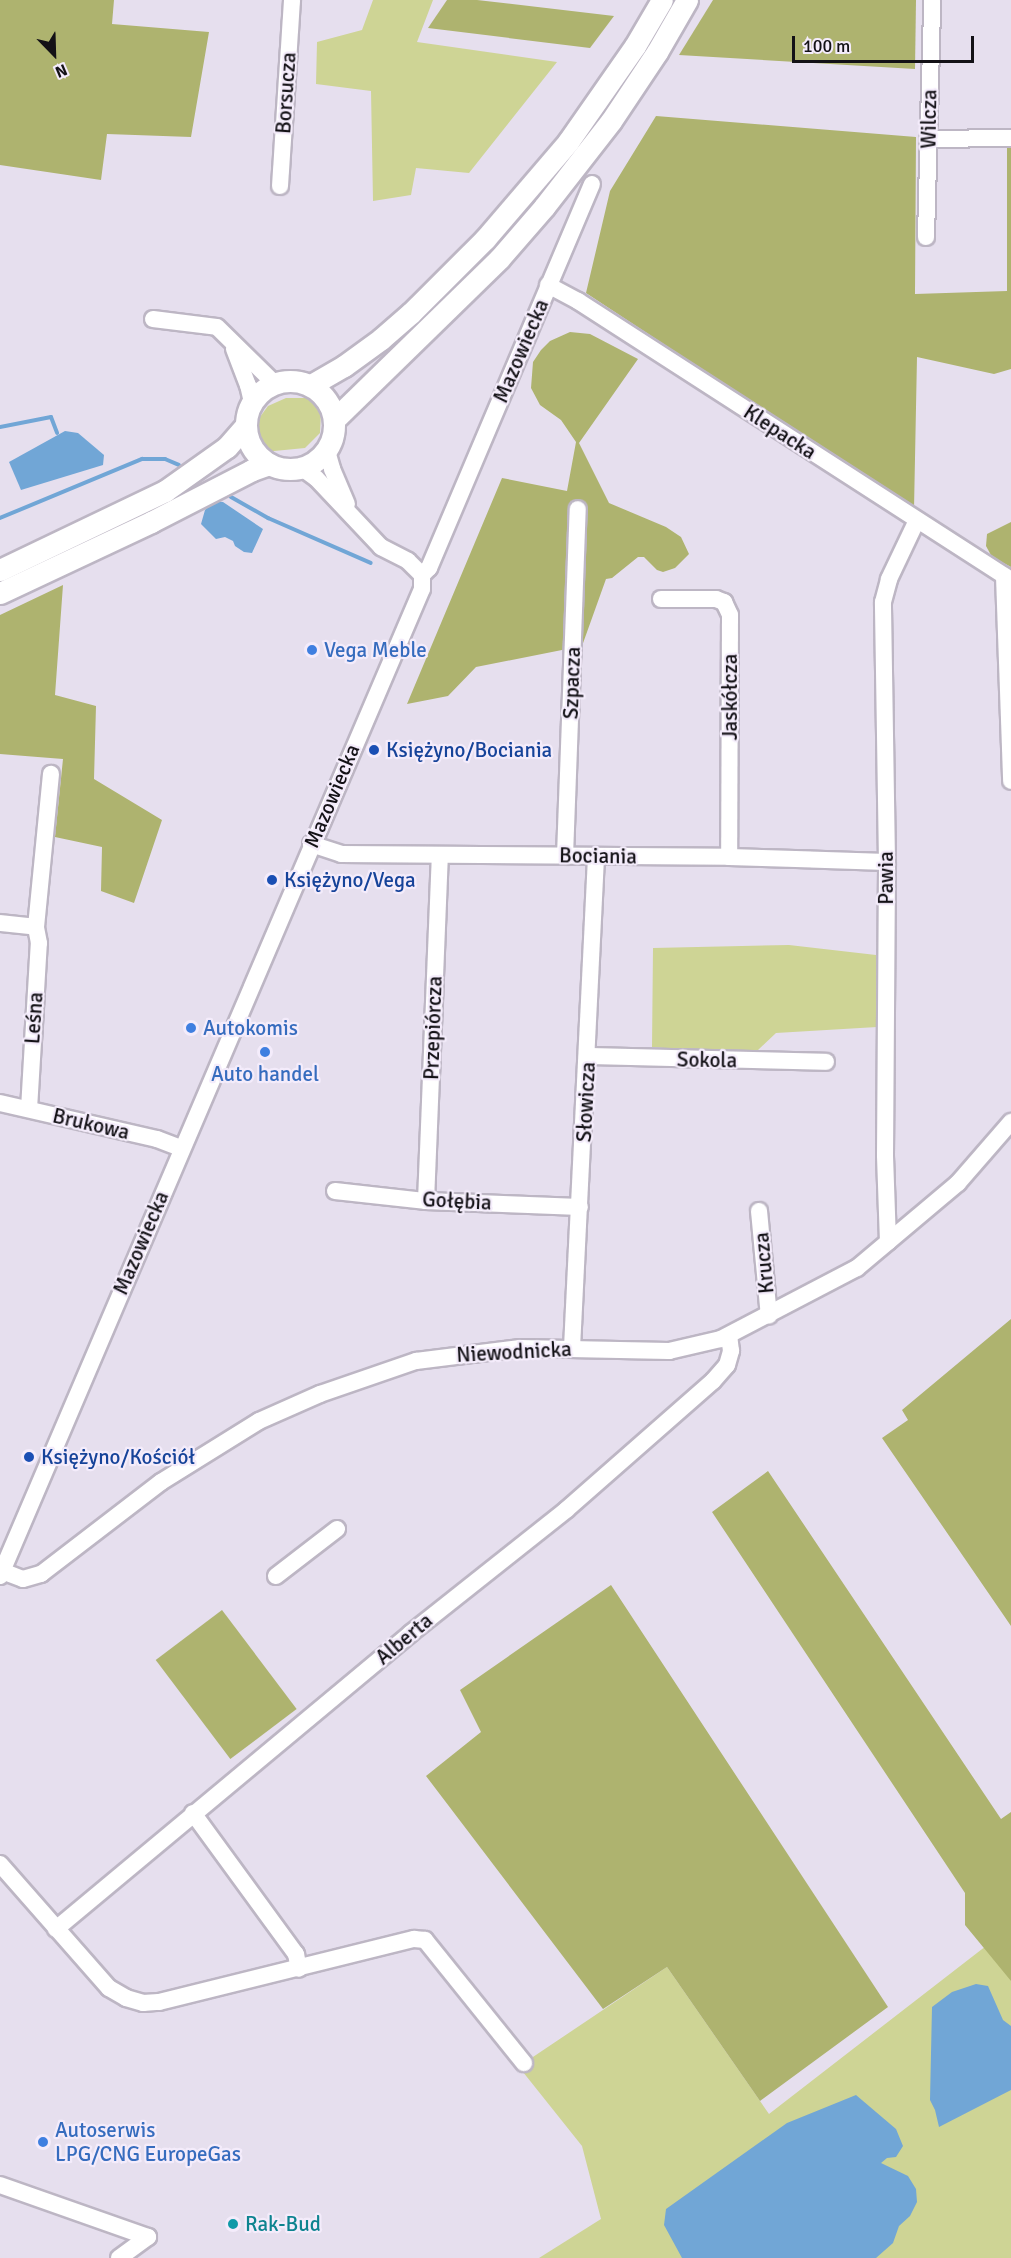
<!DOCTYPE html>
<meta charset="utf-8">
<style>
body{margin:0}
#map{position:relative;width:1011px;height:2258px;overflow:hidden;background:#e6dfee;font-family:Signika,sans-serif}
div>[style]{position:absolute}
.green>*{inset:0;background:#ced495}
.forest>*{inset:0;background:#aeb36f;transform-origin:0 0}
.water>*{inset:0;background:#71a6d6}
.stream>*{height:4px;margin:-2px;padding:0 2px;transform-origin:2px;border-radius:2px;background:#71a6d6}
.roads{filter:drop-shadow(2px 0 #bdb6c4) drop-shadow(-2px 0 #bdb6c4) drop-shadow(0 2px #bdb6c4) drop-shadow(0 -2px #bdb6c4)}
.minor>*{height:16px;margin:-8px;padding:0 8px;transform-origin:8px;border-radius:8px;background:#fff}
.major>*{height:21px;margin:-10.5px;padding:0 10.5px;transform-origin:10.5px;border-radius:10.5px;background:#fff}
.major>.ring{margin:-10.5px;padding:0;box-sizing:content-box;background:none;border:21px solid #fff;border-radius:50%}
.dots>*{width:16px;height:16px;translate:-50% -50%;box-sizing:border-box;border:3px solid #f4ecfb;border-radius:50%}
span{translate:-50% -50%;white-space:nowrap;text-align:center;line-height:1.15;-webkit-text-stroke:4.5px #f4ecfb;paint-order:stroke}
.street-label{font-size:21px;color:#131116}
.shop-label{font-size:21px;color:#366cbe}
.left{translate:0 -50%;text-align:left}
.transit-label{font-size:21px;color:#164399}
.culture-label{font-size:21px;color:#0d838f}
.north{position:absolute;left:24px;top:24px;width:60px;height:60px;-webkit-text-stroke:4px #f4ecfb;paint-order:stroke;rotate:157deg;font-size:16px;font-weight:700;line-height:24px;text-align:center;color:#131116}
.north::after{content:'';display:block;margin:auto;width:21px;height:27px;background:#131116;clip-path:polygon(50% 0,100% 100%,50% 72%,0 100%)}
.scale{position:absolute;left:792px;top:36px;width:182px;height:27px;box-sizing:border-box;border:3px solid #131116;border-top:0;padding-left:8px;font-size:18px;line-height:21px;white-space:nowrap;color:#131116;-webkit-text-stroke:4px #f4ecfb;paint-order:stroke}
</style>
<div id="map">
<div class="green">
<i style="clip-path:polygon(373px 0,433px 0,417px 42px,557px 62px,469px 173px,416px 168px,411px 195px,373px 201px,371px 91px,316px 84px,317px 42px,362px 30px)"></i>
<i style="clip-path:polygon(286px 398px,314px 398px,321px 411px,320px 433px,305px 448px,264px 452px,256px 434px,257px 421px,268px 406px)"></i>
<i style="clip-path:polygon(789px 945px,876px 955px,882px 1014px,877px 1027px,776px 1033px,758px 1050px,708px 1052px,652px 1047px,653px 948px)"></i>
<i style="clip-path:polygon(986px 1946px,1011px 1978px,1011px 2258px,539px 2258px,601px 2219px,582px 2146px,519px 2067px,524px 2063px,667px 1967px,769px 2114px)"></i>
</div>
<div class="forest">
<i style="clip-path:polygon(0 0,114px 0,112px 24px,209px 32px,191px 137px,107px 134px,101px 180px,0 165px)"></i>
<i style="clip-path:polygon(447px 0,477px 0,614px 16px,590px 48px,428px 28px)"></i>
<i style="clip-path:polygon(713px 0,916px 0,915px 69px,679px 55px)"></i>
<i style="clip-path:polygon(656px 116px,916px 137px,915px 294px,1007px 291px,1007px 143px,1011px 143px,1011px 369px,994px 374px,917px 357px,914px 509px,586px 293px,610px 191px)"></i>
<i style="clip-path:polygon(570px 332px,590px 334px,638px 359px,579px 443px,609px 503px,666px 527px,681px 537px,689px 554px,675px 568px,663px 572px,657px 570px,644px 557px,638px 557px,612px 578px,606px 579px,582px 646px,476px 667px,448px 696px,407px 704px,502px 478px,567px 491px,576px 442px,561px 420px,540px 405px,531px 388px,533px 362px,541px 350px,550px 341px)"></i>
<i style="clip-path:polygon(1011px 522px,1011px 567px,992px 557px,986px 546px,987px 534px)"></i>
<i style="clip-path:polygon(63px 585px,55px 695px,96px 706px,94px 779px,162px 820px,134px 903px,101px 891px,102px 847px,55px 837px,63px 759px,0 754px,0 615px)"></i>
<i style="clip-path:polygon(1011px 1319px,1011px 1626px,882px 1438px,908px 1420px,902px 1410px)"></i>
<i style="clip-path:polygon(768px 1471px,1001px 1819px,1011px 1812px,1011px 1981px,965px 1925px,965px 1893px,712px 1512px)"></i>
<i style="clip-path:polygon(611px 1585px,888px 2007px,760px 2101px,667px 1967px,603px 2009px,426px 1776px,481px 1732px,460px 1690px)"></i>
<i style="left:222px;top:1610px;width:124px;height:83px;rotate:53deg"></i>
</div>
<div class="water">
<i style="clip-path:polygon(65px 431px,78px 433px,104px 455px,103px 465px,21px 490px,9px 462px)"></i>
<i style="clip-path:polygon(213px 501px,223px 502px,263px 529px,252px 553px,244px 552px,235px 546px,233px 541px,225px 537px,216px 539px,201px 524px,205px 510px)"></i>
<i style="clip-path:polygon(976px 1984px,988px 1986px,1003px 2020px,1011px 2026px,1011px 2090px,939px 2127px,935px 2110px,930px 2100px,932px 2007px,952px 1992px)"></i>
<i style="clip-path:polygon(856px 2095px,896px 2129px,903px 2146px,896px 2157px,887px 2158px,881px 2163px,908px 2176px,916px 2189px,917px 2202px,910px 2216px,899px 2226px,893px 2243px,876px 2258px,682px 2258px,664px 2225px,666px 2209px,787px 2123px)"></i>
</div>
<div class="stream">
<i style="left:0;top:427px;width:52px;rotate:-11.1deg"></i>
<i style="left:51px;top:417px;width:17px;rotate:69deg"></i>
<i style="left:231px;top:497px;width:43px;rotate:29.6deg"></i>
<i style="left:268px;top:518px;width:112px;rotate:23.6deg"></i>
<i style="left:0;top:518px;width:154px;rotate:-22.6deg"></i>
<i style="left:142px;top:459px;width:23px"></i>
<i style="left:165px;top:459px;width:15px;rotate:23deg"></i>
</div>
<div class="roads">
<div class="minor">
<i style="left:928px;top:139px;width:83px;rotate:-0.7deg"></i>
<i style="left:280px;top:186px;width:186px;rotate:-86.3deg"></i>
<i style="left:926px;top:237px;width:237px;rotate:-88.5deg"></i>
<i style="left:548px;top:285px;width:34px;rotate:28deg"></i>
<i style="left:578px;top:301px;width:515px;rotate:32.8deg"></i>
<i style="left:153px;top:319px;width:64px;rotate:7.1deg"></i>
<i style="left:217px;top:327px;width:80px;rotate:44.5deg"></i>
<i style="left:234px;top:349px;width:39px;rotate:69deg"></i>
<i style="left:248px;top:385px;width:17px;rotate:77deg"></i>
<i style="left:327px;top:451px;width:19px;rotate:74deg"></i>
<i style="left:332px;top:469px;width:38px;rotate:67deg"></i>
<i style="left:302px;top:468px;width:17px;rotate:36deg"></i>
<i style="left:316px;top:478px;width:95px;rotate:46.7deg"></i>
<i style="left:381px;top:547px;width:30px;rotate:27deg"></i>
<i style="left:408px;top:561px;width:20px;rotate:45deg"></i>
<i style="left:1004px;top:576px;width:205px;rotate:88deg"></i>
<i style="left:661px;top:599px;width:55px"></i>
<i style="left:716px;top:599px;width:9px;rotate:21deg"></i>
<i style="left:724px;top:602px;width:14px;rotate:65deg"></i>
<i style="left:730px;top:615px;width:242px;rotate:90.2deg"></i>
<i style="left:311px;top:844px;width:32px;rotate:18deg"></i>
<i style="left:341px;top:854px;width:388px;rotate:0.4deg"></i>
<i style="left:729px;top:857px;width:158px;rotate:1.8deg"></i>
<i style="left:565px;top:856px;width:347px;rotate:-87.9deg"></i>
<i style="left:0;top:923px;width:36px;rotate:6deg"></i>
<i style="left:588px;top:1056px;width:238px;rotate:1.4deg"></i>
<i style="left:0;top:1103px;width:161px;rotate:12.9deg"></i>
<i style="left:157px;top:1139px;width:26px;rotate:21deg"></i>
<i style="left:29px;top:1109px;width:166px;rotate:-86.6deg"></i>
<i style="left:39px;top:943px;width:16px;rotate:-101deg"></i>
<i style="left:36px;top:927px;width:154px;rotate:-84.4deg"></i>
<i style="left:335px;top:1191px;width:92px;rotate:6.3deg"></i>
<i style="left:426px;top:1201px;width:154px;rotate:2.2deg"></i>
<i style="left:426px;top:1201px;width:346px;rotate:-87.7deg"></i>
<i style="left:759px;top:1211px;width:105px;rotate:84.6deg"></i>
<i style="left:888px;top:1242px;width:87px;rotate:-92deg"></i>
<i style="left:885px;top:1155px;width:293px;rotate:-89.6deg"></i>
<i style="left:887px;top:862px;width:260px;rotate:-90.9deg"></i>
<i style="left:883px;top:602px;width:24px;rotate:-75deg"></i>
<i style="left:889px;top:579px;width:65px;rotate:-64.6deg"></i>
<i style="left:572px;top:1348px;width:492px;rotate:-87.2deg"></i>
<i style="left:2px;top:1571px;width:22px;rotate:21deg"></i>
<i style="left:23px;top:1579px;width:19px;rotate:-16deg"></i>
<i style="left:41px;top:1574px;width:151px;rotate:-37.5deg"></i>
<i style="left:161px;top:1482px;width:115px;rotate:-31.9deg"></i>
<i style="left:259px;top:1421px;width:67px;rotate:-23.9deg"></i>
<i style="left:320px;top:1394px;width:102px;rotate:-19deg"></i>
<i style="left:416px;top:1361px;width:105px;rotate:-7.1deg"></i>
<i style="left:520px;top:1348px;width:149px;rotate:1.2deg"></i>
<i style="left:669px;top:1351px;width:53px;rotate:-13deg"></i>
<i style="left:721px;top:1339px;width:153px;rotate:-27.6deg"></i>
<i style="left:857px;top:1268px;width:132px;rotate:-40.1deg"></i>
<i style="left:958px;top:1183px;width:81px;rotate:-49deg"></i>
<i style="left:0;top:1576px;width:1073px;rotate:-66.85deg"></i>
<i style="left:422px;top:589px;width:14px;rotate:-90deg"></i>
<i style="left:422px;top:575px;width:10px;rotate:-45deg"></i>
<i style="left:429px;top:568px;width:417px;rotate:-67deg"></i>
<i style="left:276px;top:1576px;width:77px;rotate:-37.6deg"></i>
<i style="left:193px;top:1813px;width:175px;rotate:53.9deg"></i>
<i style="left:296px;top:1954px;width:15px;rotate:79deg"></i>
<i style="left:0;top:1864px;width:165px;rotate:48.7deg"></i>
<i style="left:109px;top:1988px;width:20px;rotate:30deg"></i>
<i style="left:126px;top:1998px;width:18px;rotate:16deg"></i>
<i style="left:143px;top:2003px;width:16px;rotate:-4deg"></i>
<i style="left:159px;top:2002px;width:263px;rotate:-13.9deg"></i>
<i style="left:414px;top:1939px;width:11px;rotate:5deg"></i>
<i style="left:425px;top:1940px;width:158px;rotate:51.2deg"></i>
<i style="left:56px;top:1929px;width:462px;rotate:-39.8deg"></i>
<i style="left:411px;top:1633px;width:198px;rotate:-38.4deg"></i>
<i style="left:566px;top:1510px;width:196px;rotate:-41.3deg"></i>
<i style="left:713px;top:1381px;width:21px;rotate:-49deg"></i>
<i style="left:727px;top:1365px;width:15px;rotate:-74deg"></i>
<i style="left:731px;top:1351px;width:16px;rotate:-97deg"></i>
<i style="left:0;top:2185px;width:157px;rotate:19.4deg"></i>
<i style="left:119px;top:2258px;width:36px;rotate:-36deg"></i>
</div>
<div class="major">
<i class="ring" style="left:246px;top:381px;width:67px;height:67px"></i>
<i style="left:311px;top:385px;width:38px;rotate:-30deg"></i>
<i style="left:344px;top:366px;width:46px;rotate:-36.1deg"></i>
<i style="left:381px;top:339px;width:40px;rotate:-41deg"></i>
<i style="left:411px;top:313px;width:105px;rotate:-45deg"></i>
<i style="left:485px;top:239px;width:128px;rotate:-49.4deg"></i>
<i style="left:568px;top:142px;width:117px;rotate:-55.1deg"></i>
<i style="left:635px;top:46px;width:53px;rotate:-59.6deg"></i>
<i style="left:335px;top:419px;width:229px;rotate:-44.3deg"></i>
<i style="left:499px;top:259px;width:69px;rotate:-49.1deg"></i>
<i style="left:544px;top:207px;width:109px;rotate:-52.1deg"></i>
<i style="left:611px;top:121px;width:83px;rotate:-56.3deg"></i>
<i style="left:657px;top:52px;width:60px;rotate:-60deg"></i>
<i style="left:0;top:570px;width:183px;rotate:-25.6deg"></i>
<i style="left:165px;top:491px;width:76px;rotate:-35.4deg"></i>
<i style="left:227px;top:447px;width:28px;rotate:-49deg"></i>
<i style="left:0;top:593px;width:167px;rotate:-25.2deg"></i>
<i style="left:151px;top:522px;width:114px;rotate:-27.2deg"></i>
<i style="left:252px;top:470px;width:18px;rotate:-19deg"></i>
</div>
</div>
<div class="dots">
<i style="left:312px;top:650px;background:#3f7fe0"></i>
<i style="left:374px;top:750px;background:#1a4fb4"></i>
<i style="left:272px;top:880px;background:#1a4fb4"></i>
<i style="left:191px;top:1028px;background:#3f7fe0"></i>
<i style="left:265px;top:1052px;background:#3f7fe0"></i>
<i style="left:29px;top:1457px;background:#1a4fb4"></i>
<i style="left:43px;top:2142px;background:#3f7fe0"></i>
<i style="left:233px;top:2224px;background:#0f9aa8"></i>
</div>
<div class="street-label">
<span style="left:286px;top:93px;rotate:-86deg">Borsucza</span>
<span style="left:929px;top:119px;rotate:-89deg">Wilcza</span>
<span style="left:521px;top:351px;rotate:-67deg">Mazowiecka</span>
<span style="left:780px;top:432px;rotate:33deg">Klepacka</span>
<span style="left:572px;top:683px;rotate:-88deg">Szpacza</span>
<span style="left:730px;top:697px;rotate:-90deg">Jaskółcza</span>
<span style="left:332px;top:796px;rotate:-67deg">Mazowiecka</span>
<span style="left:598px;top:856px;rotate:1deg">Bociania</span>
<span style="left:886px;top:878px;rotate:-90deg">Pawia</span>
<span style="left:34px;top:1018px;rotate:-86deg">Leśna</span>
<span style="left:433px;top:1028px;rotate:-88deg">Przepiórcza</span>
<span style="left:707px;top:1060px;rotate:1deg">Sokola</span>
<span style="left:586px;top:1102px;rotate:-87deg">Słowicza</span>
<span style="left:91px;top:1124px;rotate:13deg">Brukowa</span>
<span style="left:457px;top:1201px;rotate:3deg">Gołębia</span>
<span style="left:141px;top:1243px;rotate:-67deg">Mazowiecka</span>
<span style="left:764px;top:1263px;rotate:-95deg">Krucza</span>
<span style="left:514px;top:1352px;rotate:-3deg">Niewodnicka</span>
<span style="left:404px;top:1639px;rotate:-40deg">Alberta</span>
</div>
<div class="shop-label">
<span class="left" style="left:324px;top:650px">Vega Meble</span>
<span class="left" style="left:203px;top:1028px">Autokomis</span>
<span style="left:265px;top:1074px">Auto handel</span>
<span class="left" style="left:55px;top:2142px">Autoserwis<br>LPG/CNG EuropeGas</span>
</div>
<div class="transit-label">
<span class="left" style="left:386px;top:750px">Księżyno/Bociania</span>
<span class="left" style="left:284px;top:880px">Księżyno/Vega</span>
<span class="left" style="left:41px;top:1457px">Księżyno/Kościół</span>
</div>
<div class="culture-label">
<span class="left" style="left:245px;top:2224px">Rak-Bud</span>
</div>
<div class="north">N</div>
<div class="scale">100 m</div>
</div>
